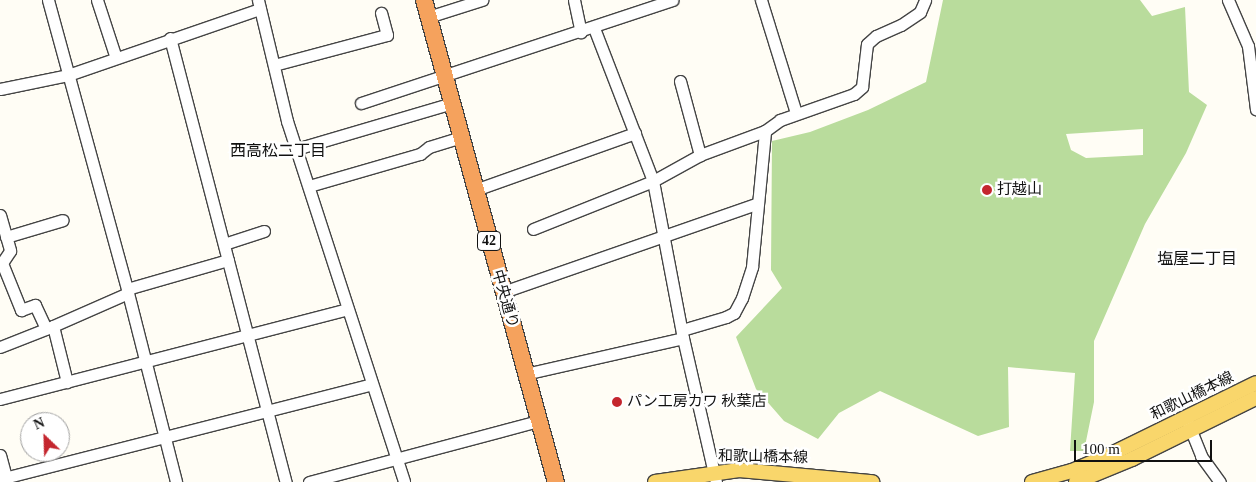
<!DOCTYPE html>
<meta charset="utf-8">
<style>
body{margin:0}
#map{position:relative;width:1256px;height:482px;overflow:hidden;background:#fffdf5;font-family:"Times New Roman","Noto Sans JP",serif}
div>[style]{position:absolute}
.forest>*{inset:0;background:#b9dc9c}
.roads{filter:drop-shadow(1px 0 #444) drop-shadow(-1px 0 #444) drop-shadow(0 1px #444) drop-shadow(0 -1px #444)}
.minor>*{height:11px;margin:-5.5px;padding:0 5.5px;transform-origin:5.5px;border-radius:5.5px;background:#fff}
.major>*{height:14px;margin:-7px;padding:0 7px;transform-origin:7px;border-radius:7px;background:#f9d66b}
.highway>*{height:16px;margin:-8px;padding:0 8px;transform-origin:8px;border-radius:8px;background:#f5a25d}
.dots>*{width:14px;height:14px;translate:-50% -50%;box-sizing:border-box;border:2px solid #fff;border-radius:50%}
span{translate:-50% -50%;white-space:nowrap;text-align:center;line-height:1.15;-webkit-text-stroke:5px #fff;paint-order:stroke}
.shield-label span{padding:1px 4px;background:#fff;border:1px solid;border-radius:4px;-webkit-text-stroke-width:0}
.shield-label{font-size:14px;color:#111;font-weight:700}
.poi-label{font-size:15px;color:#111}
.left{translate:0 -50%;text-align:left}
.street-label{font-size:15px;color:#111}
.neighbourhood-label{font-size:16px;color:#111}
.north{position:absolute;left:20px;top:412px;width:50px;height:50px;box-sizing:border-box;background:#fff;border:1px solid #a0a0a0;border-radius:50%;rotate:336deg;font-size:14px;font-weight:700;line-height:20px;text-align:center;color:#111}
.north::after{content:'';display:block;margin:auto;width:18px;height:22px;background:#c4262e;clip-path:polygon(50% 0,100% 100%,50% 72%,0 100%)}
.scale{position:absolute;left:1074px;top:440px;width:138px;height:22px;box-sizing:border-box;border:2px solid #111;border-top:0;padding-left:6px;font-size:15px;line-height:18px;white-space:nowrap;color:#111;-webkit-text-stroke:4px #fff;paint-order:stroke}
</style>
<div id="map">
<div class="forest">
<i style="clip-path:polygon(evenodd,943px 0,1140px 0,1152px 16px,1185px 7px,1189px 92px,1207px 105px,1186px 153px,1145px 224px,1094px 341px,1094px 402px,1084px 451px,1070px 451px,1075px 373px,1008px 367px,1009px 427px,978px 436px,880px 391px,839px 413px,818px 439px,784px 421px,756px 389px,736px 337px,782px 288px,771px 270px,772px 141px,810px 132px,868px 110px,926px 82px,943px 0,1143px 129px,1143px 155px,1086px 158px,1071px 150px,1066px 134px,1143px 129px)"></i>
</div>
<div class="roads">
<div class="minor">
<i style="left:48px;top:0;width:304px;rotate:74.7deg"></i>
<i style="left:128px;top:293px;width:195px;rotate:75.7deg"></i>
<i style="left:97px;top:0;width:61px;rotate:71.9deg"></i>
<i style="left:258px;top:0;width:124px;rotate:76.5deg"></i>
<i style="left:287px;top:121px;width:379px;rotate:72deg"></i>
<i style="left:574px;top:0;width:33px;rotate:78deg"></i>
<i style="left:761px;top:0;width:118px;rotate:72.8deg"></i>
<i style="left:1228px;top:0;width:50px;rotate:66.5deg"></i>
<i style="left:1248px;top:46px;width:64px;rotate:82.8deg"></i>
<i style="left:428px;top:17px;width:57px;rotate:-17.5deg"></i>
<i style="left:594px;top:28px;width:164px;rotate:68.9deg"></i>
<i style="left:653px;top:181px;width:160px;rotate:79.2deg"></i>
<i style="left:683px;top:338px;width:148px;rotate:77.1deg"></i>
<i style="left:170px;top:38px;width:459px;rotate:75.4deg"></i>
<i style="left:274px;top:65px;width:117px;rotate:-14.9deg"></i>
<i style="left:387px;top:35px;width:23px;rotate:-105deg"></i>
<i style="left:680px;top:81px;width:77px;rotate:74.9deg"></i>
<i style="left:700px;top:155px;width:69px;rotate:-20.3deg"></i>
<i style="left:0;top:89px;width:69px;rotate:-11.6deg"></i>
<i style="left:68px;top:75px;width:203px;rotate:-19deg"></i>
<i style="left:361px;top:103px;width:328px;rotate:-18.3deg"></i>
<i style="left:296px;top:149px;width:163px;rotate:-16.4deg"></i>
<i style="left:309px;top:186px;width:116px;rotate:-16.1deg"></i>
<i style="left:420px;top:154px;width:11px;rotate:-38deg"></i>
<i style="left:429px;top:147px;width:34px;rotate:-17deg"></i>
<i style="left:475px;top:190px;width:170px;rotate:-19.6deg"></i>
<i style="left:0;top:215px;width:37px;rotate:74deg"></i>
<i style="left:10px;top:251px;width:14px;rotate:124deg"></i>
<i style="left:2px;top:263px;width:51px;rotate:68deg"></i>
<i style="left:21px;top:310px;width:15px;rotate:-20deg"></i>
<i style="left:35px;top:305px;width:26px;rotate:65deg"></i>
<i style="left:533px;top:229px;width:129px;rotate:-21.8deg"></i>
<i style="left:653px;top:181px;width:54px;rotate:-29deg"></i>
<i style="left:6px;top:237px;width:59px;rotate:-16.6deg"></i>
<i style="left:224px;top:244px;width:42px;rotate:-18deg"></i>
<i style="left:127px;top:289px;width:105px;rotate:-16deg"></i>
<i style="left:503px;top:292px;width:270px;rotate:-19.2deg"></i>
<i style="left:53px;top:326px;width:82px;rotate:-23.7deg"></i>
<i style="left:682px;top:330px;width:46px;rotate:-16.5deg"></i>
<i style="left:726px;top:317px;width:9px;rotate:-27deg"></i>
<i style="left:734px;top:313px;width:17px;rotate:-62deg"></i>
<i style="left:742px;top:298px;width:33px;rotate:-72deg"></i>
<i style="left:752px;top:267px;width:137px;rotate:-84.5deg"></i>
<i style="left:765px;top:131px;width:19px;rotate:-36deg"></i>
<i style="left:780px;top:120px;width:78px;rotate:-19.4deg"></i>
<i style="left:854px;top:94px;width:11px;rotate:-41deg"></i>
<i style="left:862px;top:87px;width:43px;rotate:-83.4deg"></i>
<i style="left:867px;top:44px;width:12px;rotate:-42deg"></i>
<i style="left:876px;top:36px;width:27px;rotate:-24deg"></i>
<i style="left:901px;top:25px;width:23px;rotate:-34deg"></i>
<i style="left:920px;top:12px;width:13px;rotate:-67deg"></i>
<i style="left:0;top:347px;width:57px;rotate:-21.6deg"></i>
<i style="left:53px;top:326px;width:58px;rotate:76deg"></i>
<i style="left:525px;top:374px;width:162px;rotate:-12.8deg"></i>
<i style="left:0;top:399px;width:359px;rotate:-14.5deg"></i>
<i style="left:1188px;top:423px;width:35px;rotate:68deg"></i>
<i style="left:1201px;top:456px;width:32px;rotate:54deg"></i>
<i style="left:0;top:455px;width:28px;rotate:75deg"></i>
<i style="left:0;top:479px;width:384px;rotate:-14.3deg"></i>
<i style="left:309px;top:482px;width:238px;rotate:-14.9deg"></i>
</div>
<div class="major">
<i style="left:655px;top:482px;width:85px;rotate:-8.1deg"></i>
<i style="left:739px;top:470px;width:134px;rotate:5.2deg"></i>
<i style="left:1032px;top:482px;width:41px;rotate:-15.4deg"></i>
<i style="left:1072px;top:471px;width:34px;rotate:-23deg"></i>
<i style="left:1103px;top:458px;width:170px;rotate:-26.1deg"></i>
<i style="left:1076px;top:482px;width:61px;rotate:-22.3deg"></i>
<i style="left:1132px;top:459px;width:138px;rotate:-26.2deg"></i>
</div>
<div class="highway">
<i style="left:424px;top:0;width:500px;rotate:74.7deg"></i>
</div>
</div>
<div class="dots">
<i style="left:987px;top:190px;background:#c4262e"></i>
<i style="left:617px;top:402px;background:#c4262e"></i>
</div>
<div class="shield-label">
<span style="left:489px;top:241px">42</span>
</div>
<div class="poi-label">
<span class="left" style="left:997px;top:190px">打越山</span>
<span class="left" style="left:627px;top:402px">パン工房カワ 秋葉店</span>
</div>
<div class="street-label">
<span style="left:505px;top:299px;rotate:74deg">中央通り</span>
<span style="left:1192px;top:396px;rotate:-26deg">和歌山橋本線</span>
<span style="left:763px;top:457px;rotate:1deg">和歌山橋本線</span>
</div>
<div class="neighbourhood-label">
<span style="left:278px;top:151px">西高松二丁目</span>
<span style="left:1197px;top:259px">塩屋二丁目</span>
</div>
<div class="north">N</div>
<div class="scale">100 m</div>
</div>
